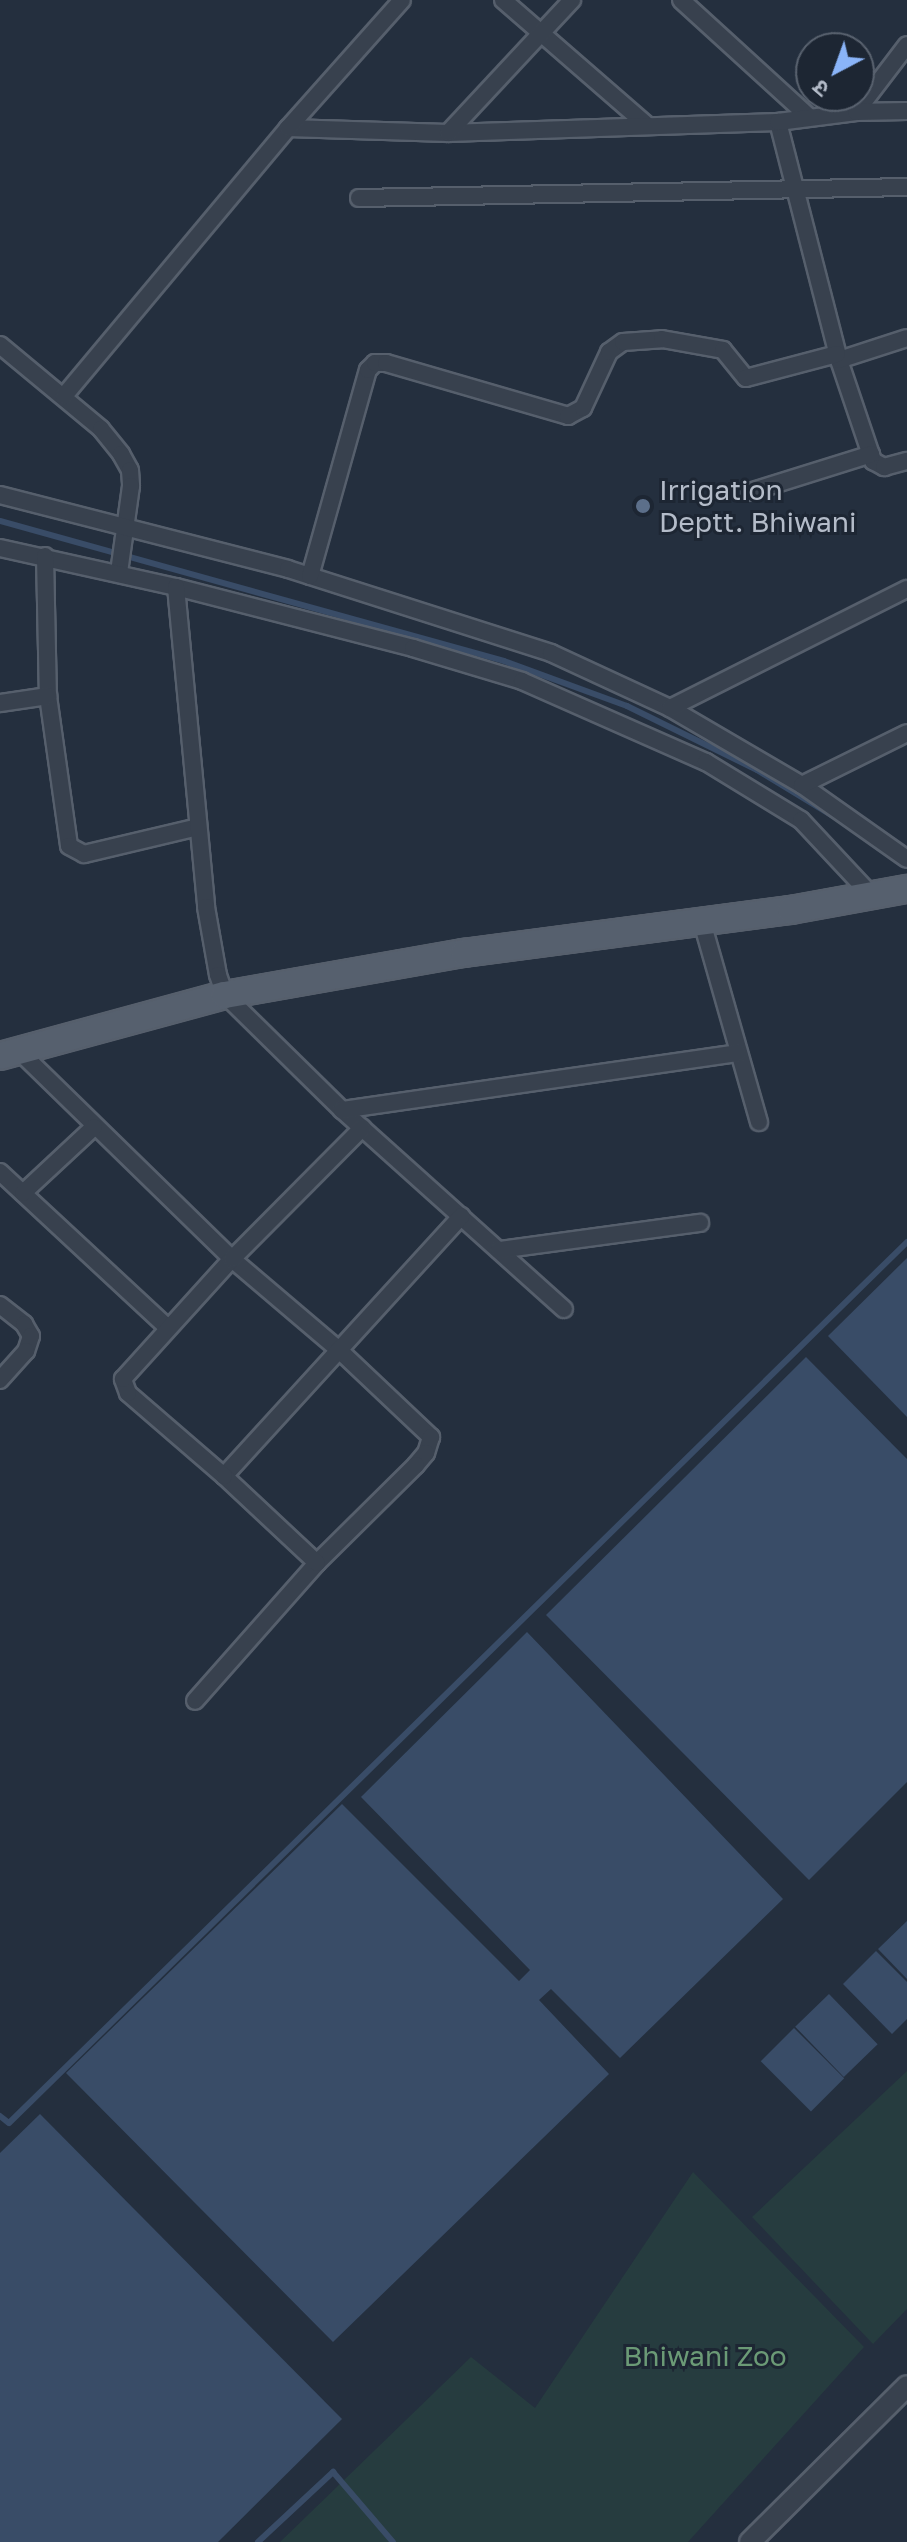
<!DOCTYPE html>
<meta charset="utf-8">
<style>
body{margin:0}
#map{position:relative;width:907px;height:2542px;overflow:hidden;background:#242f3e;font-family:"Golos Text","Noto Sans Devanagari",sans-serif}
div>[style]{position:absolute}
.green>*{inset:0;background:#263c3f}
.water>*{inset:0;background:#394c67;transform-origin:0 0}
.stream>*{height:6px;margin:-3px;padding:0 3px;transform-origin:3px;border-radius:3px;background:#394c67}
.roads{filter:drop-shadow(2px 0 #565f6c) drop-shadow(-2px 0 #565f6c) drop-shadow(0 2px #565f6c) drop-shadow(0 -2px #565f6c)}
.minor>*{height:16px;margin:-8px;padding:0 8px;transform-origin:8px;border-radius:8px;background:#38414e}
.tertiary>*{height:20px;margin:-10px;padding:0 10px;transform-origin:10px;border-radius:10px;background:#38414e}
.primary>*{height:26px;margin:-13px;padding:0 13px;transform-origin:13px;border-radius:13px;background:#56606e}
.dots>*{width:22px;height:22px;translate:-50% -50%;box-sizing:border-box;border:4px solid #1d2633;border-radius:50%}
span{translate:-50% -50%;white-space:nowrap;text-align:center;line-height:1.15;-webkit-text-stroke:6px #1d2633;paint-order:stroke}
.poi-label{font-size:28px;color:#b4bcc9}
.left{translate:0 -50%;text-align:left}
.park-label{font-size:28px;color:#6b9a76}
.north{position:absolute;left:795px;top:32px;width:80px;height:80px;box-sizing:border-box;background:#1d2633;border:2px solid #59626f;border-radius:50%;rotate:221deg;font-size:22px;font-weight:700;line-height:32px;text-align:center;color:#b4bcc9}
.north::after{content:'';display:block;margin:auto;width:28px;height:36px;background:#8ab4f8;clip-path:polygon(50% 0,100% 100%,50% 72%,0 100%)}
</style>
<div id="map">
<div class="green">
<i style="clip-path:polygon(907px 2071px,907px 2309px,873px 2344px,752px 2217px)"></i>
<i style="clip-path:polygon(693px 2172px,864px 2347px,688px 2542px,280px 2542px,471px 2357px,535px 2408px)"></i>
</div>
<div class="water">
<i style="clip-path:polygon(907px 1258px,907px 1417px,828px 1336px)"></i>
<i style="clip-path:polygon(806px 1357px,907px 1459px,907px 1782px,809px 1880px,546px 1615px)"></i>
<i style="clip-path:polygon(527px 1632px,783px 1899px,620px 2058px,551px 1989px,539px 2000px,609px 2074px,333px 2342px,66px 2073px,342px 1804px,519px 1981px,530px 1970px,361px 1797px)"></i>
<i style="clip-path:polygon(907px 1921px,907px 1979px,878px 1949px)"></i>
<i style="clip-path:polygon(876px 1951px,907px 1982px,907px 2019px,892px 2034px,843px 1984px)"></i>
<i style="left:829px;top:1994px;width:70px;height:47px;rotate:46deg"></i>
<i style="left:794px;top:2028px;width:71px;height:47px;rotate:45deg"></i>
<i style="clip-path:polygon(40px 2114px,342px 2419px,218px 2542px,0 2542px,0 2153px)"></i>
</div>
<div class="stream">
<i style="left:0;top:521px;width:523px;rotate:15.52deg"></i>
<i style="left:504px;top:661px;width:131px;rotate:20.1deg"></i>
<i style="left:627px;top:706px;width:145px;rotate:26.2deg"></i>
<i style="left:757px;top:770px;width:89px;rotate:31.2deg"></i>
<i style="left:0;top:2116px;width:11px;rotate:38deg"></i>
<i style="left:9px;top:2123px;width:1258px;rotate:-44.45deg"></i>
<i style="left:258px;top:2542px;width:103px;rotate:-43deg"></i>
<i style="left:333px;top:2472px;width:92px;rotate:49.4deg"></i>
</div>
<div class="roads">
<div class="minor">
<i style="left:503px;top:0;width:192px;rotate:41deg"></i>
<i style="left:681px;top:0;width:173px;rotate:42.4deg"></i>
<i style="left:856px;top:112px;width:84px;rotate:-52.7deg"></i>
<i style="left:778px;top:122px;width:246px;rotate:75.6deg"></i>
<i style="left:839px;top:360px;width:107px;rotate:71.4deg"></i>
<i style="left:873px;top:461px;width:13px;rotate:29deg"></i>
<i style="left:884px;top:467px;width:24px;rotate:-15deg"></i>
<i style="left:288px;top:128px;width:160px;rotate:1.8deg"></i>
<i style="left:448px;top:133px;width:330px;rotate:-1.9deg"></i>
<i style="left:778px;top:122px;width:79px;rotate:-7.3deg"></i>
<i style="left:856px;top:112px;width:51px;rotate:-1.1deg"></i>
<i style="left:448px;top:133px;width:182px;rotate:-47deg"></i>
<i style="left:359px;top:198px;width:548px;rotate:-1.15deg"></i>
<i style="left:0;top:345px;width:131px;rotate:39.7deg"></i>
<i style="left:101px;top:429px;width:32px;rotate:51deg"></i>
<i style="left:121px;top:454px;width:18px;rotate:61deg"></i>
<i style="left:130px;top:470px;width:16px;rotate:86deg"></i>
<i style="left:131px;top:486px;width:88px;rotate:97.9deg"></i>
<i style="left:839px;top:360px;width:71px;rotate:-17.9deg"></i>
<i style="left:64px;top:396px;width:349px;rotate:-50.1deg"></i>
<i style="left:288px;top:128px;width:171px;rotate:-48.3deg"></i>
<i style="left:750px;top:492px;width:127px;rotate:-17.4deg"></i>
<i style="left:0;top:495px;width:297px;rotate:14.4deg"></i>
<i style="left:288px;top:569px;width:276px;rotate:17.7deg"></i>
<i style="left:551px;top:653px;width:131px;rotate:24.8deg"></i>
<i style="left:670px;top:708px;width:153px;rotate:30.3deg"></i>
<i style="left:802px;top:785px;width:128px;rotate:35.2deg"></i>
<i style="left:0;top:548px;width:180px;rotate:12.5deg"></i>
<i style="left:176px;top:587px;width:245px;rotate:14.4deg"></i>
<i style="left:413px;top:648px;width:114px;rotate:16.8deg"></i>
<i style="left:522px;top:681px;width:201px;rotate:23.8deg"></i>
<i style="left:706px;top:762px;width:111px;rotate:31.4deg"></i>
<i style="left:801px;top:820px;width:104px;rotate:46.9deg"></i>
<i style="left:45px;top:556px;width:140px;rotate:88.8deg"></i>
<i style="left:48px;top:696px;width:151px;rotate:82deg"></i>
<i style="left:69px;top:846px;width:17px;rotate:28deg"></i>
<i style="left:84px;top:854px;width:117px;rotate:-13.3deg"></i>
<i style="left:310px;top:576px;width:214px;rotate:-74.3deg"></i>
<i style="left:368px;top:370px;width:10px;rotate:-45deg"></i>
<i style="left:375px;top:363px;width:11px"></i>
<i style="left:386px;top:363px;width:190px;rotate:16.2deg"></i>
<i style="left:568px;top:416px;width:17px;rotate:-28deg"></i>
<i style="left:583px;top:408px;width:62px;rotate:-65.1deg"></i>
<i style="left:609px;top:352px;width:17px;rotate:-36deg"></i>
<i style="left:623px;top:342px;width:39px;rotate:-4deg"></i>
<i style="left:662px;top:339px;width:62px;rotate:10.2deg"></i>
<i style="left:723px;top:350px;width:36px;rotate:51deg"></i>
<i style="left:746px;top:378px;width:94px;rotate:-14.8deg"></i>
<i style="left:176px;top:587px;width:321px;rotate:84.6deg"></i>
<i style="left:206px;top:907px;width:69px;rotate:80deg"></i>
<i style="left:218px;top:975px;width:21px;rotate:71deg"></i>
<i style="left:225px;top:995px;width:164px;rotate:44.5deg"></i>
<i style="left:342px;top:1110px;width:298px;rotate:41.9deg"></i>
<i style="left:0;top:703px;width:49px;rotate:-8.3deg"></i>
<i style="left:670px;top:708px;width:265px;rotate:-26.7deg"></i>
<i style="left:802px;top:785px;width:117px;rotate:-26.3deg"></i>
<i style="left:702px;top:922px;width:208px;rotate:74.1deg"></i>
<i style="left:19px;top:1051px;width:298px;rotate:44.3deg"></i>
<i style="left:232px;top:1259px;width:140px;rotate:40.4deg"></i>
<i style="left:339px;top:1350px;width:127px;rotate:43.4deg"></i>
<i style="left:431px;top:1437px;width:17px;rotate:107deg"></i>
<i style="left:426px;top:1453px;width:16px;rotate:130deg"></i>
<i style="left:416px;top:1465px;width:139px;rotate:135.3deg"></i>
<i style="left:317px;top:1563px;width:184px;rotate:131.5deg"></i>
<i style="left:342px;top:1110px;width:400px;rotate:-8.2deg"></i>
<i style="left:0;top:1172px;width:228px;rotate:42.9deg"></i>
<i style="left:23px;top:1193px;width:97px;rotate:-42.9deg"></i>
<i style="left:499px;top:1250px;width:203px;rotate:-7.7deg"></i>
<i style="left:0;top:1305px;width:31px;rotate:38deg"></i>
<i style="left:24px;top:1324px;width:14px;rotate:60deg"></i>
<i style="left:31px;top:1336px;width:16px;rotate:108deg"></i>
<i style="left:26px;top:1351px;width:39px;rotate:132deg"></i>
<i style="left:224px;top:1476px;width:352px;rotate:-47.6deg"></i>
<i style="left:317px;top:1563px;width:127px;rotate:-136.9deg"></i>
<i style="left:224px;top:1476px;width:127px;rotate:-139.2deg"></i>
<i style="left:128px;top:1393px;width:15px;rotate:-110deg"></i>
<i style="left:123px;top:1379px;width:162px;rotate:-47.8deg"></i>
<i style="left:232px;top:1259px;width:185px;rotate:-45.2deg"></i>
</div>
<div class="tertiary">
<i style="left:750px;top:2542px;width:221px;rotate:-44.8deg"></i>
</div>
<div class="primary">
<i style="left:0;top:1056px;width:233px;rotate:-15.2deg"></i>
<i style="left:225px;top:995px;width:243px;rotate:-10deg"></i>
<i style="left:464px;top:953px;width:330px;rotate:-7.5deg"></i>
<i style="left:791px;top:910px;width:118px;rotate:-10.3deg"></i>
</div>
</div>
<div class="dots">
<i style="left:643px;top:506px;background:#5c6f8a"></i>
</div>
<div class="poi-label">
<span class="left" style="left:659px;top:506px">Irrigation<br>Deptt. Bhiwani</span>
</div>
<div class="park-label">
<span style="left:705px;top:2356px">Bhiwani Zoo</span>
</div>
<div class="north">उ</div>
</div>
